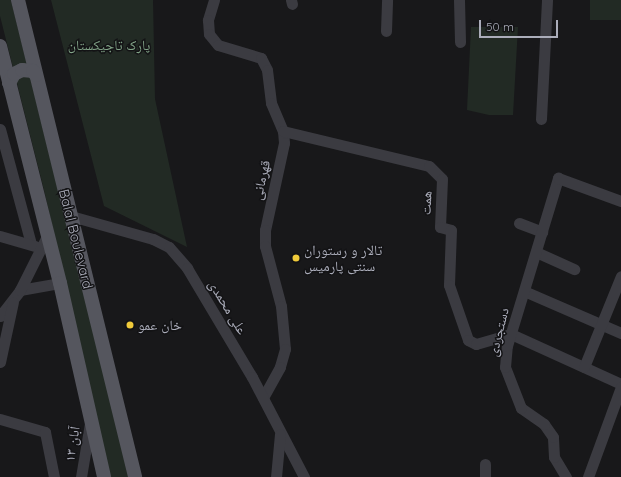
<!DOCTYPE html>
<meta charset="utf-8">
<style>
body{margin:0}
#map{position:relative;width:621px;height:477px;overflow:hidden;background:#18181a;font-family:Quicksand,"Noto Naskh Arabic",sans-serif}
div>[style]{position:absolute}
.green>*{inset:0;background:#222a24;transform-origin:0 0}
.minor>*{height:11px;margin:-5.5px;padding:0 5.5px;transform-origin:5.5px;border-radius:5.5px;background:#3b3b41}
.major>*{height:14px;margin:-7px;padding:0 7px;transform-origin:7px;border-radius:7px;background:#55565e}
.dots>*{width:11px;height:11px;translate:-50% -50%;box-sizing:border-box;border:2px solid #131315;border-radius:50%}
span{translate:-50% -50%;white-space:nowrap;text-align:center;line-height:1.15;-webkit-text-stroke:3px #131315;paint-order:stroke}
.park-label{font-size:14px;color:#82a488}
.street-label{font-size:14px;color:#abadba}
.poi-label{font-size:14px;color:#abadba}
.left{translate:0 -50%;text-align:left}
.scale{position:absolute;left:479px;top:20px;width:79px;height:18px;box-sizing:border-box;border:2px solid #abadba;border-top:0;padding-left:5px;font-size:12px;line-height:14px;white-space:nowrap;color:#abadba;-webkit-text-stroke:3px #131315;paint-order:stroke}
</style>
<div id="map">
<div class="green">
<i style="clip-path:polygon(0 0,11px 0,129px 477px,110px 477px,44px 190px,0 16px)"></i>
<i style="clip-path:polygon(51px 0,153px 0,155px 99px,187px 247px,104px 206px)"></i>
<i style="left:590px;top:0;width:31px;height:20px"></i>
<i style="clip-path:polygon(471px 27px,518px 27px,513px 115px,489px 115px,467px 110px)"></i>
</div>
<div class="minor">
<i style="left:214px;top:0;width:21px;rotate:107deg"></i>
<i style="left:208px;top:20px;width:14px;rotate:86deg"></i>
<i style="left:209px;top:34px;width:14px;rotate:51deg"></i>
<i style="left:218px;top:45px;width:45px;rotate:16.8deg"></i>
<i style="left:261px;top:58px;width:13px;rotate:63deg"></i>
<i style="left:267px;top:70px;width:33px;rotate:83deg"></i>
<i style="left:271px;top:103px;width:30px;rotate:67deg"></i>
<i style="left:283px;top:131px;width:12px;rotate:85deg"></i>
<i style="left:284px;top:143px;width:89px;rotate:102.3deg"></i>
<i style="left:265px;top:230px;width:16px;rotate:90deg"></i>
<i style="left:265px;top:246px;width:62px;rotate:75.1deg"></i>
<i style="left:281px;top:306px;width:43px;rotate:84.7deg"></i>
<i style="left:285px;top:349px;width:19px;rotate:106deg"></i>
<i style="left:280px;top:367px;width:35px;rotate:119deg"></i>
<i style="left:291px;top:0;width:4px;rotate:76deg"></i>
<i style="left:459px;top:0;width:42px;rotate:88.6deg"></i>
<i style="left:386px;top:31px;width:31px;rotate:-88deg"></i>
<i style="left:541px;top:119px;width:119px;rotate:-87.1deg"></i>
<i style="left:0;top:129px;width:119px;rotate:74.9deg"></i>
<i style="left:283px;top:131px;width:150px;rotate:13.5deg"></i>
<i style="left:429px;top:166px;width:18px;rotate:45deg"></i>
<i style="left:442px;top:179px;width:48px;rotate:92.4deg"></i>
<i style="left:440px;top:227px;width:11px;rotate:15deg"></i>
<i style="left:451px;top:230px;width:55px;rotate:92.1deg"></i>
<i style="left:449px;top:285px;width:58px;rotate:70.9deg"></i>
<i style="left:468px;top:340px;width:9px;rotate:27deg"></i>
<i style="left:476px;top:344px;width:36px;rotate:-16deg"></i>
<i style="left:511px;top:334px;width:121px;rotate:24.4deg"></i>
<i style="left:71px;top:216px;width:85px;rotate:15.7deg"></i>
<i style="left:153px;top:239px;width:18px;rotate:27deg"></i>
<i style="left:169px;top:247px;width:28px;rotate:49deg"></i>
<i style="left:187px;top:268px;width:127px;rotate:59.2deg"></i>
<i style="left:252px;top:377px;width:113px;rotate:62.5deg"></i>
<i style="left:519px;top:223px;width:25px;rotate:21deg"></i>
<i style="left:0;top:236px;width:37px;rotate:16deg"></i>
<i style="left:536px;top:252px;width:42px;rotate:24.1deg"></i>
<i style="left:20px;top:290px;width:41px;rotate:-9.9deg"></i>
<i style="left:524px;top:291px;width:106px;rotate:23.4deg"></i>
<i style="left:0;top:316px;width:33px;rotate:-52deg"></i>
<i style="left:20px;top:290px;width:63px;rotate:-63.4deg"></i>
<i style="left:0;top:362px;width:61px;rotate:-77.8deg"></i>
<i style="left:584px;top:367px;width:98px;rotate:-67.9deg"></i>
<i style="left:0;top:419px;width:47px;rotate:16.1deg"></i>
<i style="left:45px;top:432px;width:46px;rotate:78.7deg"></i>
<i style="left:485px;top:464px;width:13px;rotate:90deg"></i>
<i style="left:81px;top:477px;width:55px;rotate:-80.5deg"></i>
<i style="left:276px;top:477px;width:43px;rotate:-84.7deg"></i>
<i style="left:566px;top:477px;width:23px;rotate:-121deg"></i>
<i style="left:554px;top:457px;width:20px;rotate:-93deg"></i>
<i style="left:553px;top:437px;width:16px;rotate:-125deg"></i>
<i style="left:544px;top:424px;width:28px;rotate:-145deg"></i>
<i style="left:521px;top:408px;width:44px;rotate:-111.3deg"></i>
<i style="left:505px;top:367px;width:21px;rotate:-85deg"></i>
<i style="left:507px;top:346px;width:176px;rotate:-73.1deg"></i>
<i style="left:558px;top:178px;width:67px;rotate:20.1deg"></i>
<i style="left:588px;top:477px;width:96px;rotate:-69.9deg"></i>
</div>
<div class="major">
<i style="left:18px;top:0;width:491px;rotate:76.2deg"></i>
<i style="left:0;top:46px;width:244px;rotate:75.8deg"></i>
<i style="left:60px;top:283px;width:199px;rotate:77.2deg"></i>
<i style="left:9px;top:83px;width:10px;rotate:-61deg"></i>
<i style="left:14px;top:74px;width:9px;rotate:-27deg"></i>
<i style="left:22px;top:70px;width:11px;rotate:5deg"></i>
<i style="left:33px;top:71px;width:5px;rotate:53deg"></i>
</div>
<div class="dots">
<i style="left:296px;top:258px;background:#f0ca3a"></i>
<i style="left:130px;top:325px;background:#f0ca3a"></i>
</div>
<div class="park-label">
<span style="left:109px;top:45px">پارک تاجیکستان</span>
</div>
<div class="street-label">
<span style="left:261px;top:180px;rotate:-77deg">قهرمانی</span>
<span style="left:426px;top:203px;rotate:-88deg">همت</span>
<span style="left:76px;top:239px;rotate:76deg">Balal Boulevard</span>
<span style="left:228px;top:307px;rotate:59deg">علی محمدی</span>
<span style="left:498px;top:332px;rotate:-76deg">دستجردی</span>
<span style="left:72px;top:444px;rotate:-81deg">۱۳ آبان</span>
</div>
<div class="poi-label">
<span class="left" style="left:304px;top:258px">تالار و رستوران<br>سنتی پارمیس</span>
<span class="left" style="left:138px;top:325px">خان عمو</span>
</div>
<div class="scale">50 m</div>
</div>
